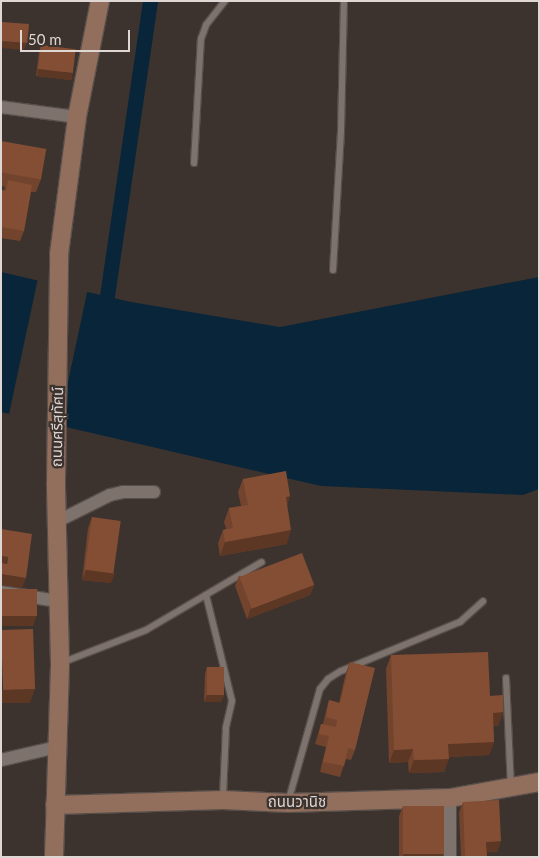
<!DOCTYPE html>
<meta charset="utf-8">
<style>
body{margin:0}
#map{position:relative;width:540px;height:858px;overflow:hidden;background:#3d332e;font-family:Lato,"Noto Sans Thai",sans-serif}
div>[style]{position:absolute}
.water>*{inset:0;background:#092539}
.pier>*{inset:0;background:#3d332e;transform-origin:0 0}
.canal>*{height:15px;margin:-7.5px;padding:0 7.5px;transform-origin:7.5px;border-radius:7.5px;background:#092539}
.roads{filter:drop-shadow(1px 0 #584f4b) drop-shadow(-1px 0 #584f4b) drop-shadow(0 1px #584f4b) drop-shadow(0 -1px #584f4b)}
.lane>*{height:6px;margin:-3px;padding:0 3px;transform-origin:3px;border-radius:3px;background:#7e726d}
.street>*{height:12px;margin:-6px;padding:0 6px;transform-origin:6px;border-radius:6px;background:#7e726d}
.secondary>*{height:18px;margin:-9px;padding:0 9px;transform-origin:9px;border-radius:9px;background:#926e5c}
.wall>*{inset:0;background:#72432d}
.shaded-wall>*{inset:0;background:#5c3724;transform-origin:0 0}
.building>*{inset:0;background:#844e34;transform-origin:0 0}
span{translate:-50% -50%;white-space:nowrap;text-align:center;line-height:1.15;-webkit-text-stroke:4.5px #3d332e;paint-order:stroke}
.street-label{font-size:15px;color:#ded7d4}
.frame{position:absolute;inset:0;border:2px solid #ded7d4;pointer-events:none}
.scale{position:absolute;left:20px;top:30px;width:110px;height:22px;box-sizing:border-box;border:2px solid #ded7d4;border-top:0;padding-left:6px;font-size:15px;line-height:18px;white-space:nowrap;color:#ded7d4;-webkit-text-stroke:4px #3d332e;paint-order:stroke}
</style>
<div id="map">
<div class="water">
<i style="clip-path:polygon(1px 272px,131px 302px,280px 327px,539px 277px,539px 489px,523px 495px,321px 486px,1px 412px)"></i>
</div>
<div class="pier">
<i style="left:38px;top:278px;width:51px;height:144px;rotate:12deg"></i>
</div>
<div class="canal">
<i style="left:107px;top:296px;width:298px;rotate:-81.7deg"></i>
</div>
<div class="roads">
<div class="lane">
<i style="left:194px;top:163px;width:124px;rotate:-86.8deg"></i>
<i style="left:201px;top:39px;width:15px;rotate:-70deg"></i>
<i style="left:206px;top:25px;width:31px;rotate:-52deg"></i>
<i style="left:333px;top:270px;width:139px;rotate:-86.7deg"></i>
<i style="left:341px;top:131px;width:130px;rotate:-88.7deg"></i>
<i style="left:206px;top:595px;width:109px;rotate:76.2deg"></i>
<i style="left:232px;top:701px;width:28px;rotate:103deg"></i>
<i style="left:226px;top:728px;width:70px;rotate:92.5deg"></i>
<i style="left:61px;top:663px;width:91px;rotate:-21.2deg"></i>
<i style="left:146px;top:630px;width:134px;rotate:-30.4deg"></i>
<i style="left:506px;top:678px;width:109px;rotate:87.4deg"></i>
<i style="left:288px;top:802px;width:117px;rotate:-74.2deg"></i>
<i style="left:320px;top:689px;width:13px;rotate:-51deg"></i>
<i style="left:328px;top:679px;width:15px;rotate:-32deg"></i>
<i style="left:341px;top:671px;width:129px;rotate:-22.4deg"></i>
<i style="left:460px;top:622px;width:31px;rotate:-42deg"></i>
</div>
<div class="street">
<i style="left:1px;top:107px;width:77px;rotate:7.5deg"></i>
<i style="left:56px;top:522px;width:60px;rotate:-26.6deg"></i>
<i style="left:110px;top:495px;width:13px;rotate:-13deg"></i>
<i style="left:123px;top:492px;width:31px"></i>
<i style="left:1px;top:592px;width:57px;rotate:9.1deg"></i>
<i style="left:1px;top:760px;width:57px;rotate:-13.1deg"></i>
<i style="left:450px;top:798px;width:59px;rotate:90deg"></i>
</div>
<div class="secondary">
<i style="left:55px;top:805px;width:168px;rotate:-1.7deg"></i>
<i style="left:223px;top:800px;width:65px;rotate:2.6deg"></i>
<i style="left:288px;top:803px;width:162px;rotate:-1.8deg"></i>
<i style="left:450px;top:798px;width:90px;rotate:-10.2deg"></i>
<i style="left:54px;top:857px;width:194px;rotate:-88.2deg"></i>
<i style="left:60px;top:663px;width:181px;rotate:-91.3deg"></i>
<i style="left:56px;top:482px;width:228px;rotate:-89.2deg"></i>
<i style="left:59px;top:254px;width:138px;rotate:-82.5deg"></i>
<i style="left:77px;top:117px;width:118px;rotate:-78.8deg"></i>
</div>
</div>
<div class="wall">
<i style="clip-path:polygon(41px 45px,70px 80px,36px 76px,39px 52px)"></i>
<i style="clip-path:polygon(1px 141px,41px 179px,36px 192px,31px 192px,24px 231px,20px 241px,1px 238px,1px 190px,4px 190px,5px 187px,1px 186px)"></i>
<i style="clip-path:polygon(243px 479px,290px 496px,287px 505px,287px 544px,220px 556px,218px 543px,223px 530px,226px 529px,224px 522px,229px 508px,241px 506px,238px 492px)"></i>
<i style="clip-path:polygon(92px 517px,111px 583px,82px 580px,88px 528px)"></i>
<i style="clip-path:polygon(239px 576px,314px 585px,310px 595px,247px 619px,235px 586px)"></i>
<i style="clip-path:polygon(391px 655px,490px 696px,503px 712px,498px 726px,493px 726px,494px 742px,489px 755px,449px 757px,444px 772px,409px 773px,408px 762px,389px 763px,386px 669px)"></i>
<i style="clip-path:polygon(350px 662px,355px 750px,351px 760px,346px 759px,340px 777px,320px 772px,326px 747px,315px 744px,321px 724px,323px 724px,326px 711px,329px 700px,339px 703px,346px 672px)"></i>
<i style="clip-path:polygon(207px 667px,224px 695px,221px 702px,204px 702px,205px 674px)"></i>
<i style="clip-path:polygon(463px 802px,501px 841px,497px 852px,487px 852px,487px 857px,461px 857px,459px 812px)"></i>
<i style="clip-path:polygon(403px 806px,443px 854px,443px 857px,399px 857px,399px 816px)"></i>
</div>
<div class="shaded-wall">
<i style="clip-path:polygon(1px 41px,27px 43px,24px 50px,1px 48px)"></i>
<i style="left:38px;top:69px;width:35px;height:7px;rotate:7deg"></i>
<i style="clip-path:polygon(290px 496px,285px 510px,286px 497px)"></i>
<i style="clip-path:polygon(291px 530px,287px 544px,220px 556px,225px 542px)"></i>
<i style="clip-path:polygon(1px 556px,8px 557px,4px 568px,1px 567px)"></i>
<i style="clip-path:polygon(86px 570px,115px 573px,111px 583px,82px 580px)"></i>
<i style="clip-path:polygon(1px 574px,26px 578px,22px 588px,1px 585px)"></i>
<i style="clip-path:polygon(314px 585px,310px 595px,247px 619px,251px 608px)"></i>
<i style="clip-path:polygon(37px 615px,33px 626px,1px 626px,1px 616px)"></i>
<i style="clip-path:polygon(35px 689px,30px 703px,1px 703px,1px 690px)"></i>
<i style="clip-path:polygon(207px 695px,224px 695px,221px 702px,204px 702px)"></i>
<i style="clip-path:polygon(503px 712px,498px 726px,488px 726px,493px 713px)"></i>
<i style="clip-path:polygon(494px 742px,489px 755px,443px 757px,448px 744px)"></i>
<i style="clip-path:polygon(413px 749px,408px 762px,389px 763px,394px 750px)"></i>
<i style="clip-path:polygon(449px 759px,444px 772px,409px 773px,414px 760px)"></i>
<i style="clip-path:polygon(501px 841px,497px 852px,482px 853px,486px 842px)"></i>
<i style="left:403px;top:854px;width:40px;height:3px"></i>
</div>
<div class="building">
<i style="left:1px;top:22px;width:28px;height:19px;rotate:4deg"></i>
<i style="left:41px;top:45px;width:35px;height:24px;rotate:7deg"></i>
<i style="left:1px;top:141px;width:46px;height:31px;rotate:10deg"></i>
<i style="clip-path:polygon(8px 180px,32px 185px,24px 231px,1px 227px,1px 190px,6px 191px)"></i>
<i style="clip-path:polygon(286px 471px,290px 496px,286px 497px,291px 530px,225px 542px,223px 530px,233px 528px,229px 508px,248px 505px,243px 479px)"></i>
<i style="left:92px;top:517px;width:29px;height:53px;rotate:8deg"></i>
<i style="clip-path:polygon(1px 529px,32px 534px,26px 578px,1px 574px,1px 563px,7px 564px,8px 557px,1px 556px)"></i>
<i style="left:302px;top:553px;width:34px;height:67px;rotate:69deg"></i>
<i style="left:1px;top:589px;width:36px;height:27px"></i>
<i style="left:33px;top:629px;width:60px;height:32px;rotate:88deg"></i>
<i style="clip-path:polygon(488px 652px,490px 696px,503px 695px,503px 712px,493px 713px,494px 742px,448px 744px,449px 759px,414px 760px,413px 749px,394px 750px,391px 655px)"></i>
<i style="clip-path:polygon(350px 662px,375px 668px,355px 750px,348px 748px,344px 766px,323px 762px,329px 736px,319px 734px,321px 724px,336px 727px,337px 720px,326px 717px,329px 700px,340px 703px)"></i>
<i style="left:207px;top:667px;width:17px;height:28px"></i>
<i style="clip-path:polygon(499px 800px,501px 841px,486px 842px,487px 857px,465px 857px,463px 802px)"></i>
<i style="left:403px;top:806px;width:41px;height:48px"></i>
</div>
<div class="street-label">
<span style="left:57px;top:427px;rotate:-89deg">ถนนศรีสุทัศน์</span>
<span style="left:297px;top:802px">ถนนวานิช</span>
</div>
<div class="frame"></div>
<div class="scale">50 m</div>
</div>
